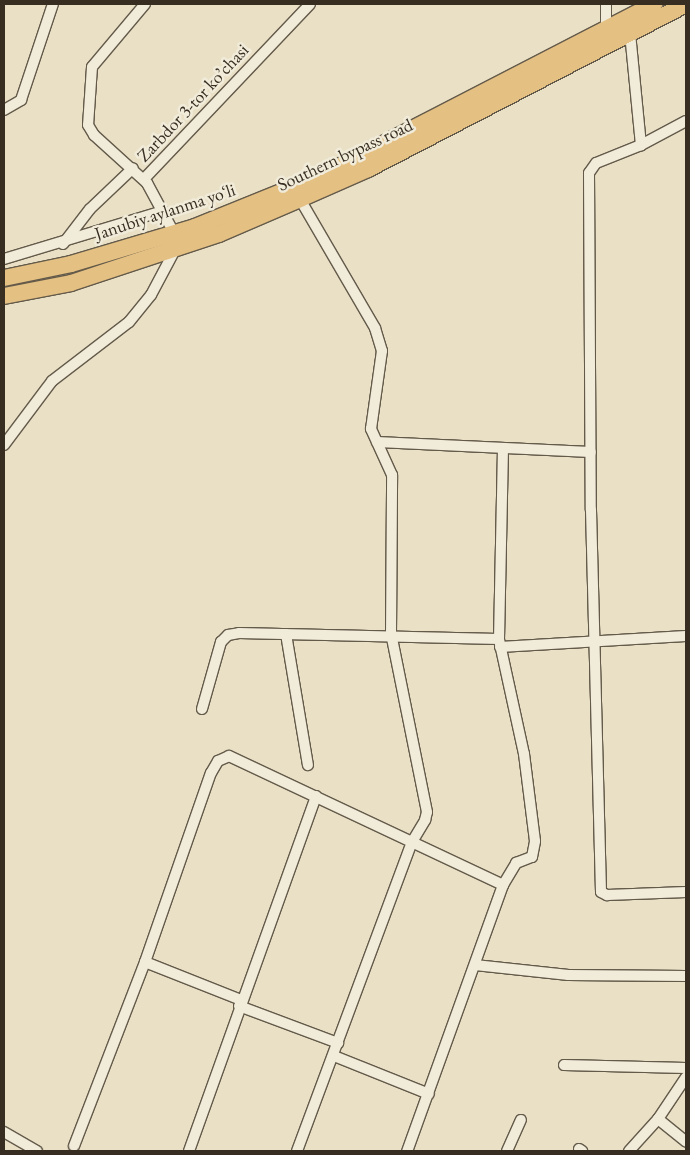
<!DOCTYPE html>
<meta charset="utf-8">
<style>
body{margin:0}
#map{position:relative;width:690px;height:1155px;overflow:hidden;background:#e9e0c6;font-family:"EB Garamond",serif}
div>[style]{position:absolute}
.roads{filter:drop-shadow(1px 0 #645a4a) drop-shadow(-1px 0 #645a4a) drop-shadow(0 1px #645a4a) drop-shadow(0 -1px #645a4a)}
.minor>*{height:10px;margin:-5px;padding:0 5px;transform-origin:5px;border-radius:5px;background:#f1ebda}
.trunk>*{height:16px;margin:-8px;padding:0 8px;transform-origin:8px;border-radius:8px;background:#e4c083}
span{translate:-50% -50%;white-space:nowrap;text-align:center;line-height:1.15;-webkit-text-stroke:5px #f1ebda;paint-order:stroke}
.street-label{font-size:18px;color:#372d21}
.frame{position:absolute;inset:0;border:5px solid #372d21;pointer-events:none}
</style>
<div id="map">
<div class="roads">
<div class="minor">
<i style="left:145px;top:4px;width:82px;rotate:130.1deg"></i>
<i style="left:92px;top:67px;width:58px;rotate:93.9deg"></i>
<i style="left:88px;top:125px;width:12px;rotate:59deg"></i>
<i style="left:94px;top:135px;width:72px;rotate:42.2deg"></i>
<i style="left:147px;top:183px;width:57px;rotate:61.6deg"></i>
<i style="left:606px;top:29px;width:25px;rotate:-90deg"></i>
<i style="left:630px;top:33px;width:113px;rotate:84.4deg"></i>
<i style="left:641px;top:145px;width:48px;rotate:158.2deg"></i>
<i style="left:596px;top:163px;width:12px;rotate:125deg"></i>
<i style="left:589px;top:173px;width:337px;rotate:89.7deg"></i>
<i style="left:591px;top:510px;width:382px;rotate:88.5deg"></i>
<i style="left:601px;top:892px;width:7px;rotate:27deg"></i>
<i style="left:607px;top:895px;width:79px;rotate:-2.2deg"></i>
<i style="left:4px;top:110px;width:20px;rotate:-30deg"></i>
<i style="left:21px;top:100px;width:101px;rotate:-71.6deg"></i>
<i style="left:641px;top:145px;width:51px;rotate:-28.1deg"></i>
<i style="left:144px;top:179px;width:241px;rotate:-46.5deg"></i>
<i style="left:63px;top:244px;width:44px;rotate:-52.4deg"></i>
<i style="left:90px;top:209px;width:59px;rotate:-43.6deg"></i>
<i style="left:4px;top:259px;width:166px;rotate:-16.8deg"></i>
<i style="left:377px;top:442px;width:214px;rotate:2.7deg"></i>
<i style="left:4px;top:445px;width:80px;rotate:-53.1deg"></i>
<i style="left:52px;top:381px;width:97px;rotate:-37.5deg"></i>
<i style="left:129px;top:322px;width:35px;rotate:-51deg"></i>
<i style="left:151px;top:295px;width:53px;rotate:-62deg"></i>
<i style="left:286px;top:634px;width:133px;rotate:80.5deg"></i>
<i style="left:500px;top:647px;width:186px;rotate:-3.4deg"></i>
<i style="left:202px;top:709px;width:70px;rotate:-74.2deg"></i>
<i style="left:221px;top:642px;width:10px;rotate:-45deg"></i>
<i style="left:228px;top:635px;width:11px;rotate:-10deg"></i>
<i style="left:239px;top:633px;width:260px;rotate:1.3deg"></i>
<i style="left:503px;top:885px;width:26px;rotate:-59deg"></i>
<i style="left:516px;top:863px;width:17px;rotate:-21deg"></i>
<i style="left:532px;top:857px;width:16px;rotate:-79deg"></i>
<i style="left:535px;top:841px;width:88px;rotate:-97.2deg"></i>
<i style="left:524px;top:754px;width:118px;rotate:-102.3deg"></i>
<i style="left:499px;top:639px;width:191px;rotate:-88.8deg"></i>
<i style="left:145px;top:962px;width:103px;rotate:21.6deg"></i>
<i style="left:475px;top:965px;width:94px;rotate:6.1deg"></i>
<i style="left:568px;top:975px;width:118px;rotate:0.5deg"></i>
<i style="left:239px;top:1006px;width:106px;rotate:20.5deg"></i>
<i style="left:334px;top:1056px;width:102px;rotate:21.8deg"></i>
<i style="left:564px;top:1065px;width:122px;rotate:1.4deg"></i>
<i style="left:658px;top:1119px;width:36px;rotate:39deg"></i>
<i style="left:4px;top:1132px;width:38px;rotate:30deg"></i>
<i style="left:74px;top:1146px;width:197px;rotate:-68.9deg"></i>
<i style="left:145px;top:962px;width:200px;rotate:-70.8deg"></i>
<i style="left:211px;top:773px;width:14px;rotate:-60deg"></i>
<i style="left:218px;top:761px;width:12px;rotate:-24deg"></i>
<i style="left:229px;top:756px;width:303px;rotate:25.2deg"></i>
<i style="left:503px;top:885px;width:283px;rotate:109.8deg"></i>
<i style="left:579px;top:1149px;width:4px;rotate:34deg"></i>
<i style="left:189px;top:1151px;width:377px;rotate:-70.3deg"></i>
<i style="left:297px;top:1151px;width:330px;rotate:-69.6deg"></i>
<i style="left:412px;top:842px;width:26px;rotate:-59deg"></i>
<i style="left:425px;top:820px;width:8px;rotate:-76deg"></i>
<i style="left:427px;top:812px;width:182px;rotate:-101.4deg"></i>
<i style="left:391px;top:634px;width:159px;rotate:-89.6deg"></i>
<i style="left:392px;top:475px;width:51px;rotate:-114.5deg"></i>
<i style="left:371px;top:429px;width:79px;rotate:-82deg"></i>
<i style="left:382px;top:351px;width:24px;rotate:-107deg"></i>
<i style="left:375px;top:328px;width:149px;rotate:-120.2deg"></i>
<i style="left:507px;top:1151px;width:34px;rotate:-66deg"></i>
<i style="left:629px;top:1151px;width:43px;rotate:-47.8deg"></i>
<i style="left:658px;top:1119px;width:50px;rotate:-56.3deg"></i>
</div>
<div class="trunk">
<i style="left:4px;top:278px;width:68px;rotate:-11.8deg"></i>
<i style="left:71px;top:264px;width:129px;rotate:-16.6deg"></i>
<i style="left:195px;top:227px;width:138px;rotate:-22.1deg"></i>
<i style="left:323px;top:175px;width:373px;rotate:-27.3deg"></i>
<i style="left:4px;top:296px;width:68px;rotate:-11deg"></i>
<i style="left:71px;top:283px;width:156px;rotate:-18.3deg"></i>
<i style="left:219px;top:234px;width:88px;rotate:-23.4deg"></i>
<i style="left:300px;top:199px;width:74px;rotate:-23.8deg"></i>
<i style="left:368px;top:169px;width:358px;rotate:-27.4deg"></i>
</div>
</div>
<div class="street-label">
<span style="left:193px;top:103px;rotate:-47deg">Zarbdor 3-tor koʼchasi</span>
<span style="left:345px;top:155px;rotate:-25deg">Southern bypass road</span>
<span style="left:165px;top:212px;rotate:-18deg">Janubiy aylanma yoʻli</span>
</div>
<div class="frame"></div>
</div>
